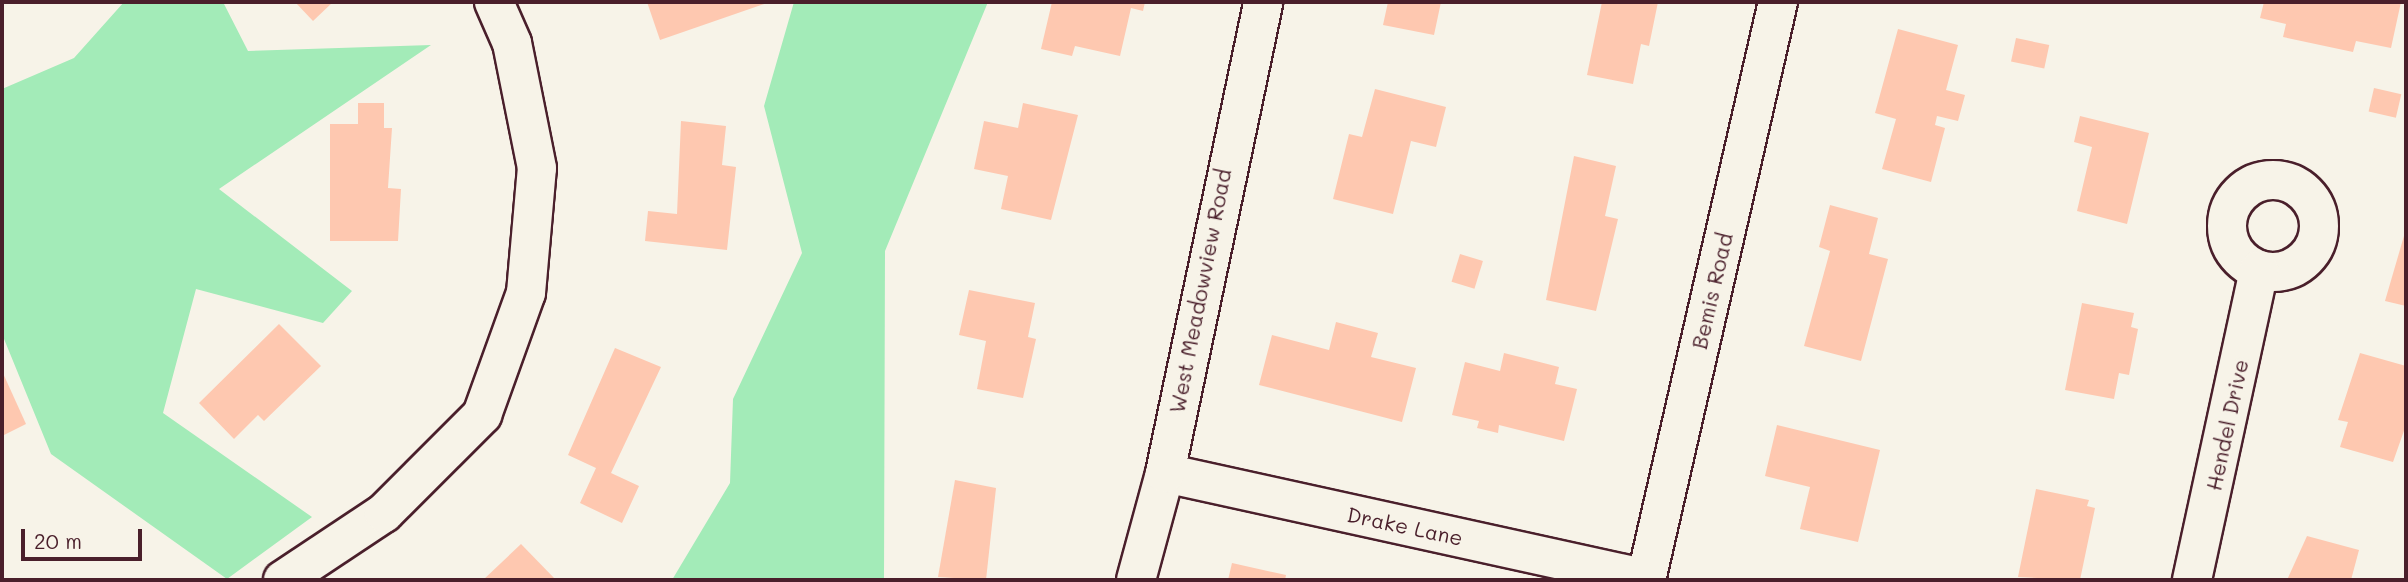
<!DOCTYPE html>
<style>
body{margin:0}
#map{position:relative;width:2408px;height:582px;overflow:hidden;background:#f7f3e8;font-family:Mali,sans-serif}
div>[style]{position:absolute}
.green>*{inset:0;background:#a3ebb8}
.building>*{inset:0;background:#fec8b0;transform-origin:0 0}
.roads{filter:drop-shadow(2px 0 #4a1f2b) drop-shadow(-2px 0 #4a1f2b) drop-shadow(0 2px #4a1f2b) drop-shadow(0 -2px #4a1f2b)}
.minor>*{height:38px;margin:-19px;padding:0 19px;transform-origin:19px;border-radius:19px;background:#f7f3e8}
.minor>.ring{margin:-19px;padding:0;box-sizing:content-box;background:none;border:38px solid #f7f3e8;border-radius:50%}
span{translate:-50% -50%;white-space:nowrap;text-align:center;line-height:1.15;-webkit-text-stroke:6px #f7f3e8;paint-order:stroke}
.street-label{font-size:21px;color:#4a1f2b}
.frame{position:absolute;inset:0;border:4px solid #4a1f2b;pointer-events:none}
.scale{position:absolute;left:21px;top:529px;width:121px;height:32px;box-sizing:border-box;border:4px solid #4a1f2b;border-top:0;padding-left:9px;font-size:21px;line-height:24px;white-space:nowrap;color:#4a1f2b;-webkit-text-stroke:5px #f7f3e8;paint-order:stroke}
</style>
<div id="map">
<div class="green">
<i style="clip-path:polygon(124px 2px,223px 2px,248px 51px,431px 45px,219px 189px,352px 291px,323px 323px,196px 289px,163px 413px,312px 517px,227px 579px,51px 454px,2px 334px,2px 89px,74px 58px)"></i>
<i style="clip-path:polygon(794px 2px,988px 2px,885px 251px,884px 580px,672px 580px,730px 483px,733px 399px,802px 253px,764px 106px)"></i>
</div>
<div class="building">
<i style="clip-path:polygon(295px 2px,333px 2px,313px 21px)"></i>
<i style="clip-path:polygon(647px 2px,770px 2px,660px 40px)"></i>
<i style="clip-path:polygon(1052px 2px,1145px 2px,1143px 11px,1131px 8px,1120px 56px,1075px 46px,1072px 56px,1041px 49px)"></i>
<i style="clip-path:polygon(1388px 2px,1441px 2px,1434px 35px,1383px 25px)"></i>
<i style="clip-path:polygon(1602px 2px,1658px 2px,1649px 46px,1641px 44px,1633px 84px,1587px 75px)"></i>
<i style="clip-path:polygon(2264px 2px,2401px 2px,2391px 48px,2356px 41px,2353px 52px,2283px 37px,2286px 24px,2260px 18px)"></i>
<i style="clip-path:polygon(1898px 29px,1958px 45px,1946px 90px,1965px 95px,1958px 121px,1937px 116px,1935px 125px,1945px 128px,1931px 182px,1882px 169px,1896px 119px,1875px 113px)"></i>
<i style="left:2016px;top:38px;width:34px;height:24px;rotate:12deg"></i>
<i style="left:2374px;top:88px;width:28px;height:24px;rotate:13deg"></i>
<i style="clip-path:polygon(1375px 89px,1446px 107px,1436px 147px,1411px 141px,1393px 214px,1333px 199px,1349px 134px,1362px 137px)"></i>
<i style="clip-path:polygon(358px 103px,384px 103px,384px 128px,392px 128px,388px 188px,401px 189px,398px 241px,330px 241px,330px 124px,358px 124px)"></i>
<i style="clip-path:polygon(1023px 103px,1078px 115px,1051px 220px,1001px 209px,1008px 176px,974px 169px,984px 121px,1018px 128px)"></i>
<i style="clip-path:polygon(2080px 116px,2149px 133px,2127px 224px,2077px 211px,2092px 147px,2074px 142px)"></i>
<i style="clip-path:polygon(681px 121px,726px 126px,722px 165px,736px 167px,727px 250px,645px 241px,648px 211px,677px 214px)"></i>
<i style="clip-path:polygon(1574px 156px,1616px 166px,1605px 216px,1618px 219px,1596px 311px,1546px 300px)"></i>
<i style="clip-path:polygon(1830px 205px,1878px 218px,1869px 254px,1888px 259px,1861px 361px,1804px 346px,1830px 251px,1819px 247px)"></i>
<i style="clip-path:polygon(2406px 229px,2406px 306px,2385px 301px)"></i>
<i style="left:1460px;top:254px;width:24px;height:29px;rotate:17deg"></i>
<i style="clip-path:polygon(969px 290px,1035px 303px,1028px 337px,1036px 339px,1023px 398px,977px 389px,986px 341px,959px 335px)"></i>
<i style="clip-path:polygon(2082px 303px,2134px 313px,2131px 327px,2138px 329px,2129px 375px,2119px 373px,2114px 399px,2065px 390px)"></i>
<i style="clip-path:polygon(1336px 322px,1378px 333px,1371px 357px,1416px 368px,1402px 422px,1259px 385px,1272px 335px,1329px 350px)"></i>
<i style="clip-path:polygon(279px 324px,321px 366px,264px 421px,258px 415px,234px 439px,199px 403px)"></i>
<i style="clip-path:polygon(615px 348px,661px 367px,611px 473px,639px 486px,622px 523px,580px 503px,596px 468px,568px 455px)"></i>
<i style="clip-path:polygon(1504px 353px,1559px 367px,1555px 384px,1577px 389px,1564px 441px,1499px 425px,1498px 433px,1477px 428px,1479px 421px,1452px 415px,1465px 362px,1500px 371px)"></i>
<i style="clip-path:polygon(2360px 353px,2406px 366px,2406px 425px,2393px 462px,2340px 447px,2348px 422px,2338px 420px)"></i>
<i style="clip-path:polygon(2px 371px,26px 424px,2px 436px)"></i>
<i style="clip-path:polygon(1777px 425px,1880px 450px,1858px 542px,1800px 529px,1810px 487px,1765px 476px)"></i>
<i style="clip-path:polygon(955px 480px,996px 488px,986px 580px,938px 577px)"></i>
<i style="clip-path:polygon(2036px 489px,2089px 500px,2087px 506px,2095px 508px,2080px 580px,2018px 577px)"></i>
<i style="clip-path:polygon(2307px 536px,2359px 550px,2351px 580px,2287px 580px)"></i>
<i style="clip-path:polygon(521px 544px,556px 580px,483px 580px)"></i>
<i style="clip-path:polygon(1232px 563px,1286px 575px,1285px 580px,1228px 580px)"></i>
</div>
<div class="roads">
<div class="minor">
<i class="ring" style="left:2227px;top:180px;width:54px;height:54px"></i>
<i style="left:1165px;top:473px;width:493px;rotate:12.4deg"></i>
<i style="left:283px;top:580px;width:121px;rotate:-33.6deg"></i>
<i style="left:384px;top:513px;width:139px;rotate:-45deg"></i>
<i style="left:482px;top:415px;width:130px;rotate:-70.2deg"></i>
<i style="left:526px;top:293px;width:125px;rotate:-85deg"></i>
<i style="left:537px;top:168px;width:127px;rotate:-101.3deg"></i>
<i style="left:512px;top:43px;width:45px;rotate:-113.7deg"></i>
<i style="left:1136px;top:580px;width:111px;rotate:-74.8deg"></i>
<i style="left:1165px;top:473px;width:481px;rotate:-78.2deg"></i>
<i style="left:1646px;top:580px;width:593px;rotate:-77.14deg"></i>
<i style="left:2192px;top:580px;width:317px;rotate:-77.8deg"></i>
</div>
</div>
<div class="street-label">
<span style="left:1200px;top:291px;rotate:-79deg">West Meadowview Road</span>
<span style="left:1712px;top:291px;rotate:-77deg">Bemis Road</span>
<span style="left:2227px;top:425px;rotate:-78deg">Hendel Drive</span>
<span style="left:1405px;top:526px;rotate:12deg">Drake Lane</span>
</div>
<div class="frame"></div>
<div class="scale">20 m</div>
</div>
